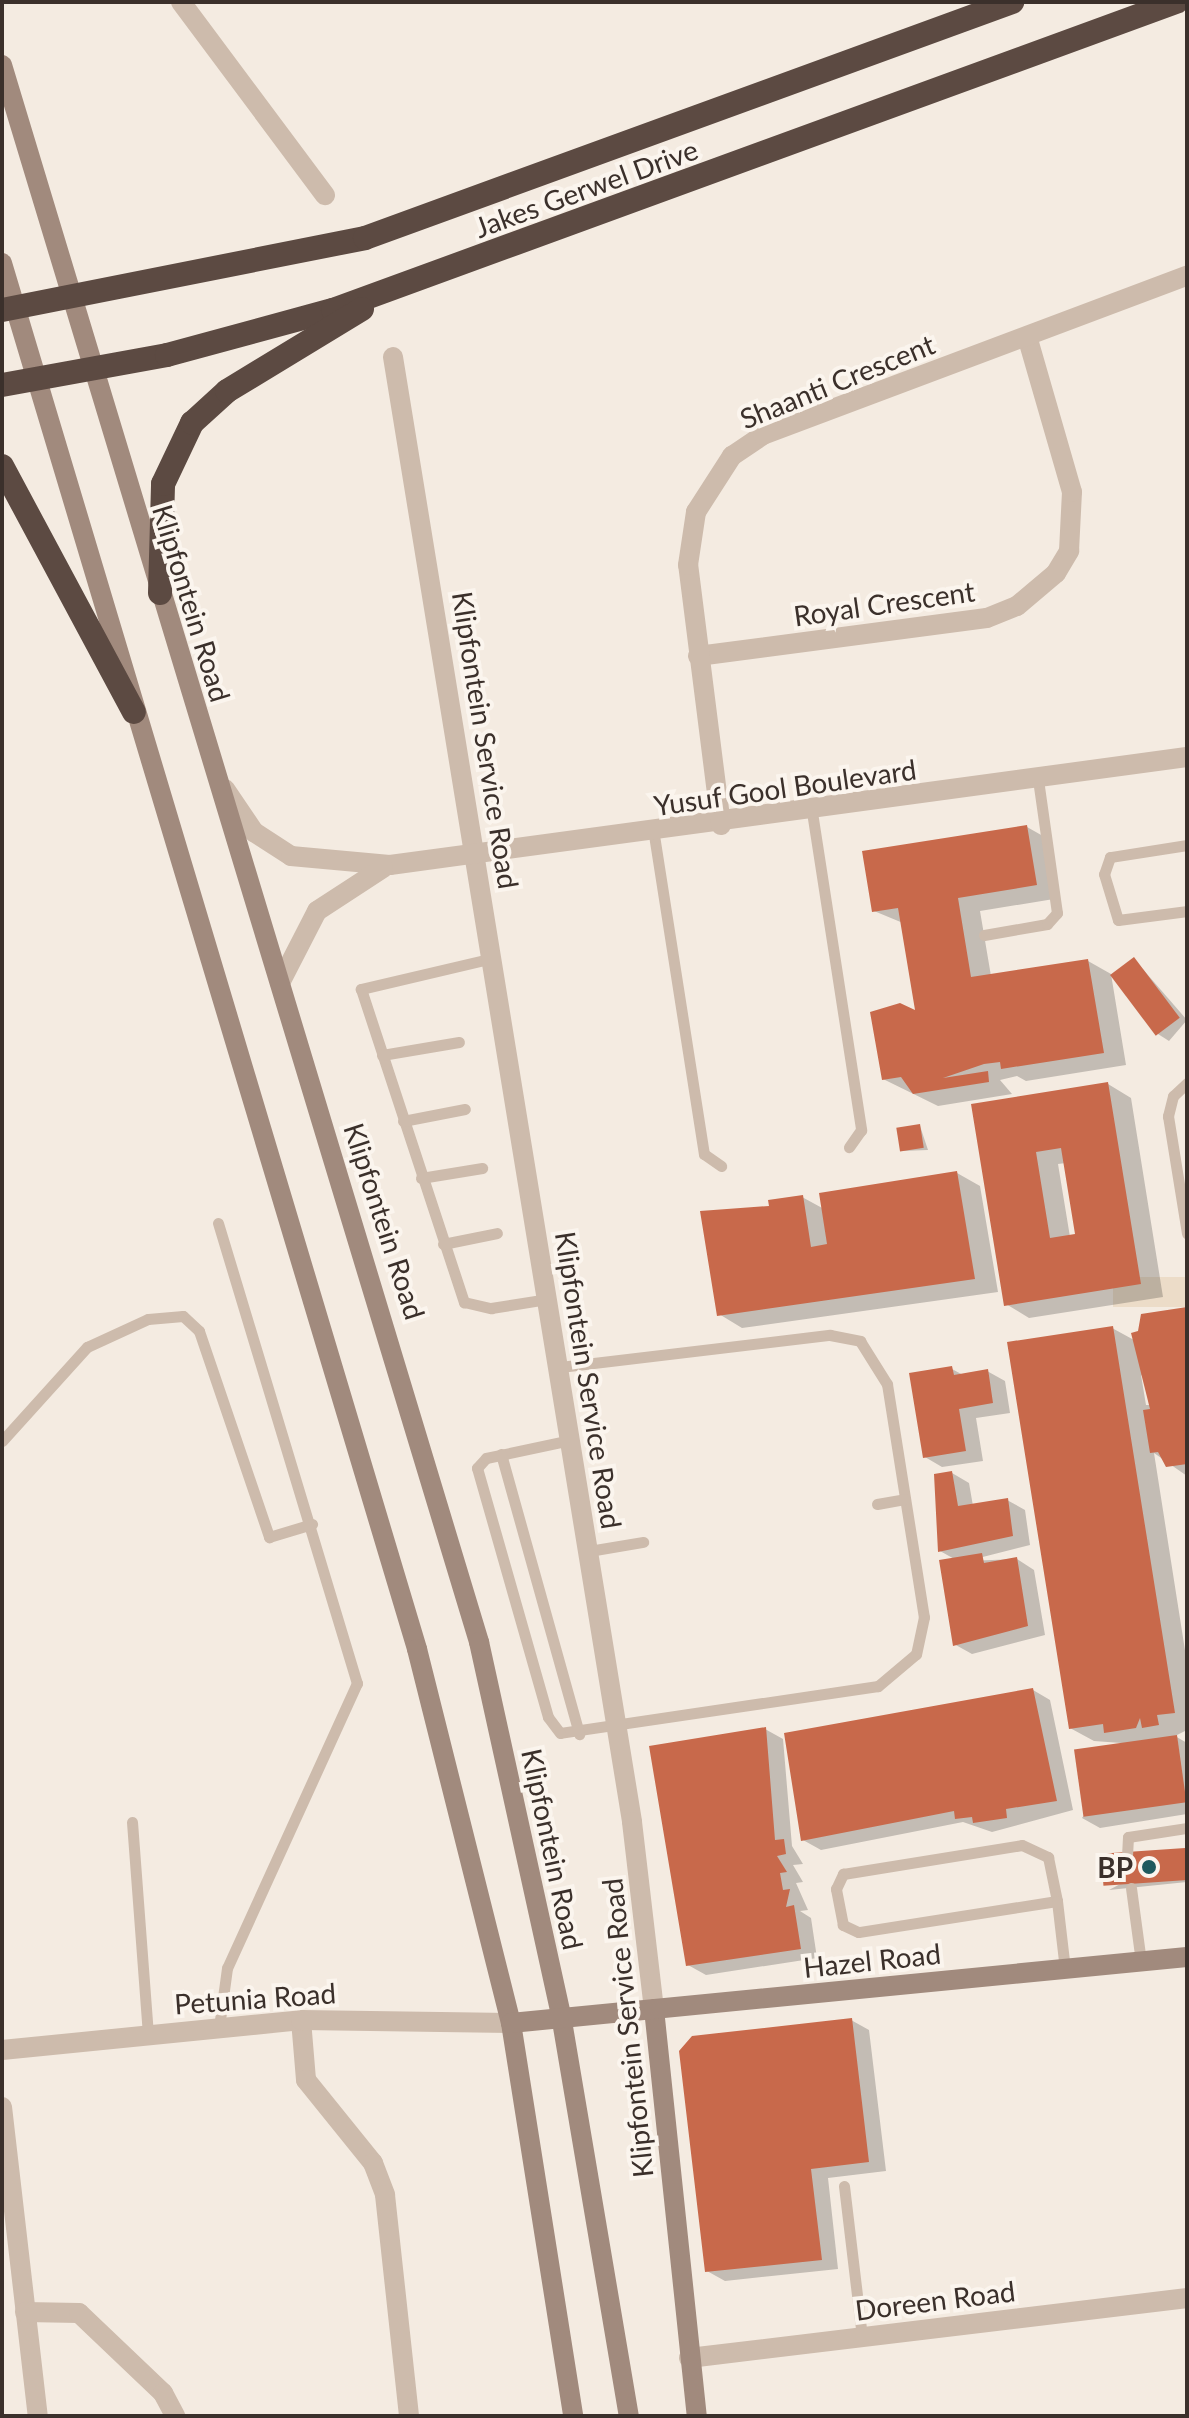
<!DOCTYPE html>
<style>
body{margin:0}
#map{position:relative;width:1189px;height:2418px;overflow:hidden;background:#f4ebe1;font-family:Lato,sans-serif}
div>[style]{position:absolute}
.plaza>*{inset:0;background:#ecdcc8;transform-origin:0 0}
.shadow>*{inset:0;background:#0003}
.building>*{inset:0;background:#c8694b;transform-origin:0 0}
.lane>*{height:11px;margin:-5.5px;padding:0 5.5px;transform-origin:5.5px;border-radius:5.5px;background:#cdbbac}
.street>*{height:20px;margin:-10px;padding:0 10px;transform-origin:10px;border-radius:10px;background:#cdbbac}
.secondary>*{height:20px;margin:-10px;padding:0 10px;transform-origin:10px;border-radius:10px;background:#a18a7d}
.highway>*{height:24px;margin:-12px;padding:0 12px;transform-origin:12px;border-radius:12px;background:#5c4a42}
.dots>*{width:22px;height:22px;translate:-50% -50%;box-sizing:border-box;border:4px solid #fbf5ee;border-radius:50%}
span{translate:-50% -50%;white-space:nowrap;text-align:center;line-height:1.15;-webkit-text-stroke:8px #fbf5ee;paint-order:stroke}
.street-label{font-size:28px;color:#3b302b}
.poi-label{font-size:28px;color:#3b302b;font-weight:700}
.right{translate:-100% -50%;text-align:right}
.frame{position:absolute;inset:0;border:4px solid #3b302b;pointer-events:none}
</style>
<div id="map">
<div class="plaza">
<i style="left:1187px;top:1277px;width:30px;height:74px;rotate:90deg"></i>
</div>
<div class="shadow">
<i style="clip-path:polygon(1027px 827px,1050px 840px,1060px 898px,980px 911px,991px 976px,1088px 961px,1111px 974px,1126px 1065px,1026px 1081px,1017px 1076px,1000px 1080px,1012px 1094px,938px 1106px,883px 1079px,918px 1014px,903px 923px,874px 911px)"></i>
<i style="clip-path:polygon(1134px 959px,1187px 1020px,1169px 1041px,1158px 1034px)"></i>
<i style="clip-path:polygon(evenodd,1108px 1084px,1131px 1098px,1163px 1297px,1029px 1318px,1006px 1304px,974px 1106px,1108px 1084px,1066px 1163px,1077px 1236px,1070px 1237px,1058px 1164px,1066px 1163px)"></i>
<i style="clip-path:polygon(920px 1126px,928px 1150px,901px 1151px)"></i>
<i style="clip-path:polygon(957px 1173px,980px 1186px,998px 1292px,742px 1328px,719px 1314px,754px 1211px,802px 1197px,824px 1209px)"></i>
<i style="clip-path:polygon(evenodd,1187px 1309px,1187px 1476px,1154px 1453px,1187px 1663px,1187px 1730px,1175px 1736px,1187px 1743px,1187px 1814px,1100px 1828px,1082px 1818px,1135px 1744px,1094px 1741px,1070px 1728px,1112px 1328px,1134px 1340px,1187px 1309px,1141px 1375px,1147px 1379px,1149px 1405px,1146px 1405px,1141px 1375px)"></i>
<i style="clip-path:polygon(952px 1369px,963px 1375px,987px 1371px,1005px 1381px,1010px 1413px,976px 1418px,983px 1461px,942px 1467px,925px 1457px)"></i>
<i style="clip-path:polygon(952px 1473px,969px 1483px,973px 1506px,1007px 1500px,1025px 1510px,1030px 1545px,967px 1561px,1017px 1559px,1034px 1570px,1045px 1635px,972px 1654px,954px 1644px,958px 1561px,940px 1551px)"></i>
<i style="clip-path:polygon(1033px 1690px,1050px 1700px,1073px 1810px,992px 1832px,963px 1822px,821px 1850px,803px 1840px)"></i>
<i style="clip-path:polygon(765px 1729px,783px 1739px,792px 1846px,803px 1864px,793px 1865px,803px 1882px,796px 1883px,808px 1910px,800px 1911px,811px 1918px,817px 1958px,706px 1975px,688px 1965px)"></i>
<i style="clip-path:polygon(1184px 1850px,1187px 1882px,1109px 1890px)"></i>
<i style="clip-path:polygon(851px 2020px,869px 2030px,886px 2171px,828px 2178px,838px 2269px,725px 2281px,707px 2271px)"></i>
</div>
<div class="building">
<i style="clip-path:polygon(1027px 825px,1037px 885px,958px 898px,971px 977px,1088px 959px,1104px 1053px,1001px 1069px,1000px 1062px,984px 1064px,943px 1078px,988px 1071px,989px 1082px,913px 1094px,901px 1077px,882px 1080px,870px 1012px,900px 1003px,915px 1010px,898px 908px,872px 912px,862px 851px)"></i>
<i style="left:1134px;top:957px;width:76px;height:30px;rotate:53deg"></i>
<i style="clip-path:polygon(evenodd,1108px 1082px,1141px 1284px,1004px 1306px,971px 1104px,1108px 1082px,1061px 1148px,1075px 1234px,1050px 1238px,1036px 1152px,1061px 1148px)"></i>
<i style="left:920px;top:1124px;width:24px;height:24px;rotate:81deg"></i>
<i style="clip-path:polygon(957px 1171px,975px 1279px,717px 1316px,700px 1211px,769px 1206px,768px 1200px,803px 1195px,811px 1247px,827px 1244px,819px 1193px)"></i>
<i style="clip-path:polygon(1187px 1307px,1187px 1464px,1166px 1467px,1158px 1452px,1150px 1453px,1143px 1410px,1150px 1409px,1131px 1333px,1138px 1331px,1141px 1314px)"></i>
<i style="clip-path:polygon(1113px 1326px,1175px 1713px,1157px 1715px,1159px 1725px,1142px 1728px,1140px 1718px,1136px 1728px,1104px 1733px,1103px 1724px,1069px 1729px,1007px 1342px)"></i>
<i style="clip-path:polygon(952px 1366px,954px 1375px,988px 1369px,993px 1403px,959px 1409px,966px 1451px,923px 1458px,909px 1373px)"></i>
<i style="clip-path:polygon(952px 1471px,958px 1506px,1008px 1498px,1013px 1536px,938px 1552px,934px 1474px)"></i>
<i style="clip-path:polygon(982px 1553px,984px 1563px,1017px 1557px,1028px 1626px,953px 1646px,939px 1560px)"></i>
<i style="clip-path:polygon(1033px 1688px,1057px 1801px,1006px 1809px,1007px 1818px,973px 1823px,972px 1817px,955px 1819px,954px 1811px,801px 1841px,784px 1733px)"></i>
<i style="clip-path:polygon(766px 1727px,775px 1840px,784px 1839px,786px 1854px,777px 1856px,787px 1872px,780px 1873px,783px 1890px,790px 1889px,786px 1907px,794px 1905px,801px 1949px,686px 1966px,649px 1746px)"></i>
<i style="left:1177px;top:1735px;width:68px;height:104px;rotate:82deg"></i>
<i style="left:1185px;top:1848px;width:32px;height:84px;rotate:86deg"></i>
<i style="clip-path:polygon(852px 2018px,869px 2162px,811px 2169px,822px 2260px,705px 2272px,679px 2051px,692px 2036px)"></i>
</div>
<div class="lane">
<i style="left:812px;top:812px;width:322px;rotate:81.2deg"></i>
<i style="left:861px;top:1130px;width:21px;rotate:125deg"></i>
<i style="left:654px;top:835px;width:323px;rotate:81.1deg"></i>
<i style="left:704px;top:1154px;width:21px;rotate:35deg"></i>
<i style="left:1187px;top:845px;width:78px;rotate:171.1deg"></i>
<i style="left:1110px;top:857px;width:18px;rotate:109deg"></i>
<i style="left:1104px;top:874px;width:48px;rotate:73.1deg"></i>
<i style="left:1118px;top:920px;width:70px;rotate:-7.4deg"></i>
<i style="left:984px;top:935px;width:64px;rotate:-9.9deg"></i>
<i style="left:1047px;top:924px;width:15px;rotate:-48deg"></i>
<i style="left:1057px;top:913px;width:135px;rotate:-98.1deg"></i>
<i style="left:493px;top:958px;width:136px;rotate:166.8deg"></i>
<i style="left:361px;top:989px;width:330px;rotate:71.8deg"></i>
<i style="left:464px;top:1302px;width:28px;rotate:13deg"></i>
<i style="left:491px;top:1308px;width:58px;rotate:-9deg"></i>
<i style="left:382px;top:1055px;width:78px;rotate:-9.6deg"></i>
<i style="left:1187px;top:1083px;width:19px;rotate:137deg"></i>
<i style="left:1173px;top:1096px;width:21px;rotate:104deg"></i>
<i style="left:1168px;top:1116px;width:119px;rotate:80.8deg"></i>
<i style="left:403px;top:1121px;width:63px;rotate:-11deg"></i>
<i style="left:421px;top:1178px;width:62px;rotate:-9.3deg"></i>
<i style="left:218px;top:1223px;width:481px;rotate:73.2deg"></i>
<i style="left:357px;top:1683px;width:313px;rotate:114.5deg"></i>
<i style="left:227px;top:1968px;width:60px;rotate:97.7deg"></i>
<i style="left:443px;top:1244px;width:55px;rotate:-11.5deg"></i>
<i style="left:560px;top:1367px;width:272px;rotate:-6.8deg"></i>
<i style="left:830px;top:1335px;width:31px;rotate:11deg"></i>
<i style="left:860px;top:1341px;width:51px;rotate:57.9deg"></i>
<i style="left:887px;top:1384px;width:236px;rotate:81deg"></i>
<i style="left:924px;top:1617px;width:38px;rotate:102deg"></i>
<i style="left:916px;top:1654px;width:50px;rotate:139.9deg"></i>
<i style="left:878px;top:1686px;width:321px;rotate:171.6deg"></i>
<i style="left:560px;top:1733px;width:20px;rotate:-127deg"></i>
<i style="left:548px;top:1717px;width:259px;rotate:-105.9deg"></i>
<i style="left:477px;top:1468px;width:13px;rotate:-48deg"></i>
<i style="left:486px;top:1458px;width:87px;rotate:-12deg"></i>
<i style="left:2px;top:1441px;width:127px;rotate:-47.9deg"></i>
<i style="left:87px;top:1347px;width:67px;rotate:-24.7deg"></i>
<i style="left:148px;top:1319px;width:35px;rotate:-5deg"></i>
<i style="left:183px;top:1316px;width:22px;rotate:43deg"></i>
<i style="left:199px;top:1331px;width:218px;rotate:71.2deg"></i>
<i style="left:269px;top:1537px;width:45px;rotate:-16.8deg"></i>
<i style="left:501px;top:1454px;width:291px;rotate:74.4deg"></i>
<i style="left:877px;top:1504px;width:28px;rotate:-10deg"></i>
<i style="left:589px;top:1551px;width:55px;rotate:-9.5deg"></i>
<i style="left:132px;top:1822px;width:213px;rotate:85.7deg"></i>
<i style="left:1022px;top:1845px;width:29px;rotate:25deg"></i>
<i style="left:1048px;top:1857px;width:45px;rotate:78.4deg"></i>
<i style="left:1057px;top:1901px;width:201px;rotate:171.1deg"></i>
<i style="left:858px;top:1932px;width:17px;rotate:-155deg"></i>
<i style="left:843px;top:1925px;width:37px;rotate:-101deg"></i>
<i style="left:836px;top:1889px;width:17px;rotate:-65deg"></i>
<i style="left:843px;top:1874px;width:181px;rotate:-9.2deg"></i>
<i style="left:1127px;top:1856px;width:19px;rotate:-87deg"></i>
<i style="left:1128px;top:1837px;width:60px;rotate:-8.7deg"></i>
<i style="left:1131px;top:1888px;width:75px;rotate:82.3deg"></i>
<i style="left:1057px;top:1901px;width:68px;rotate:83.3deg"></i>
<i style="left:844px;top:2186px;width:152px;rotate:83.2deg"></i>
</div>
<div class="street">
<i style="left:181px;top:2px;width:241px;rotate:53.3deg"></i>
<i style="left:393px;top:357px;width:1484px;rotate:80.73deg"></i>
<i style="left:632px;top:1822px;width:188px;rotate:83.3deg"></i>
<i style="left:698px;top:656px;width:291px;rotate:-7.5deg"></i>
<i style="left:987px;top:618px;width:32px;rotate:-22deg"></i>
<i style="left:1017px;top:606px;width:51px;rotate:-40.2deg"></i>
<i style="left:1056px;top:573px;width:26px;rotate:-59deg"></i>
<i style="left:1069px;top:551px;width:59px;rotate:-87.1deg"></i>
<i style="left:1072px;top:492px;width:162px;rotate:-106.1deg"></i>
<i style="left:225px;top:789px;width:52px;rotate:56deg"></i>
<i style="left:254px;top:832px;width:44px;rotate:33deg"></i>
<i style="left:291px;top:856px;width:99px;rotate:5.2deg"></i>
<i style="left:390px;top:865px;width:804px;rotate:-7.72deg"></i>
<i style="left:721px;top:825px;width:262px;rotate:-97.2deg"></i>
<i style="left:688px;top:565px;width:54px;rotate:-81.4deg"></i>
<i style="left:696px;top:512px;width:67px;rotate:-57.3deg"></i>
<i style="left:732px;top:456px;width:37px;rotate:-34deg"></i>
<i style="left:763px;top:435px;width:453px;rotate:-20.6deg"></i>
<i style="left:280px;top:983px;width:81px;rotate:-62.8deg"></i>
<i style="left:317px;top:911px;width:79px;rotate:-33.1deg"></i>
<i style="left:301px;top:2020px;width:60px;rotate:85.2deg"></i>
<i style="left:306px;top:2080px;width:107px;rotate:51.1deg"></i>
<i style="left:373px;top:2163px;width:34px;rotate:69deg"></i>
<i style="left:385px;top:2195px;width:222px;rotate:83.8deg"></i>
<i style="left:2px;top:2050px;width:301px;rotate:-5.7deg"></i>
<i style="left:301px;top:2020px;width:210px;rotate:0.8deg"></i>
<i style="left:2px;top:2107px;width:311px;rotate:83.4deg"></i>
<i style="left:25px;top:2312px;width:54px;rotate:1.1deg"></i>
<i style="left:79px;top:2313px;width:116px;rotate:43.6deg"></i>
<i style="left:163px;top:2393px;width:26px;rotate:62deg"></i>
<i style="left:689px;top:2358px;width:502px;rotate:-6.87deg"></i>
</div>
<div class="secondary">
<i style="left:2px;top:65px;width:1648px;rotate:73.17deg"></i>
<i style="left:479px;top:1642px;width:388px;rotate:77.6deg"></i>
<i style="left:562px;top:2021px;width:401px;rotate:80.4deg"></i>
<i style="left:2px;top:263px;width:1447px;rotate:73.33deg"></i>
<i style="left:417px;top:1649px;width:386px;rotate:75.9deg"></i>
<i style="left:511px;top:2023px;width:398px;rotate:81deg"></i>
<i style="left:654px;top:2009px;width:409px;rotate:84deg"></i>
<i style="left:511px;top:2023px;width:679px;rotate:-5.58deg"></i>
</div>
<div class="highway">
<i style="left:2px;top:310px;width:370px;rotate:-11.2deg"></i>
<i style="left:365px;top:238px;width:689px;rotate:-20.04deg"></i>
<i style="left:2px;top:385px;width:168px;rotate:-10.3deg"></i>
<i style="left:167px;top:355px;width:172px;rotate:-15.2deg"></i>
<i style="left:333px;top:310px;width:898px;rotate:-20.07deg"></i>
<i style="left:2px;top:466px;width:279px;rotate:61.8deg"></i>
<i style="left:160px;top:593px;width:109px;rotate:-88.4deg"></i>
<i style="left:163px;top:484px;width:68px;rotate:-64.6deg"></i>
<i style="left:192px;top:423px;width:47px;rotate:-42.4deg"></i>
<i style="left:227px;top:391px;width:158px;rotate:-31.3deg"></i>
</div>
<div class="dots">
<i style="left:1149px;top:1867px;background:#1f5a5e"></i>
</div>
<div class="street-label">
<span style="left:586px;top:188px;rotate:-20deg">Jakes Gerwel Drive</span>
<span style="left:837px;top:381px;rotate:-22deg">Shaanti Crescent</span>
<span style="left:192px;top:603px;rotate:73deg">Klipfontein Road</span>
<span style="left:884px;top:603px;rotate:-8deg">Royal Crescent</span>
<span style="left:486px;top:740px;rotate:81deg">Klipfontein Service Road</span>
<span style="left:785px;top:787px;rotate:-8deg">Yusuf Gool Boulevard</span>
<span style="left:385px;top:1221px;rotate:72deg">Klipfontein Road</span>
<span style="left:589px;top:1380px;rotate:81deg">Klipfontein Service Road</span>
<span style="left:553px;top:1849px;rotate:78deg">Klipfontein Road</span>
<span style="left:872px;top:1960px;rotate:-6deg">Hazel Road</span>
<span style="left:255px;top:1998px;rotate:-4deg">Petunia Road</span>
<span style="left:627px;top:2028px;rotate:-96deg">Klipfontein Service Road</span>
<span style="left:935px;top:2300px;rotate:-7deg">Doreen Road</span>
</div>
<div class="poi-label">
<span class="right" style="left:1133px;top:1867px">BP</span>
</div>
<div class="frame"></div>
</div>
